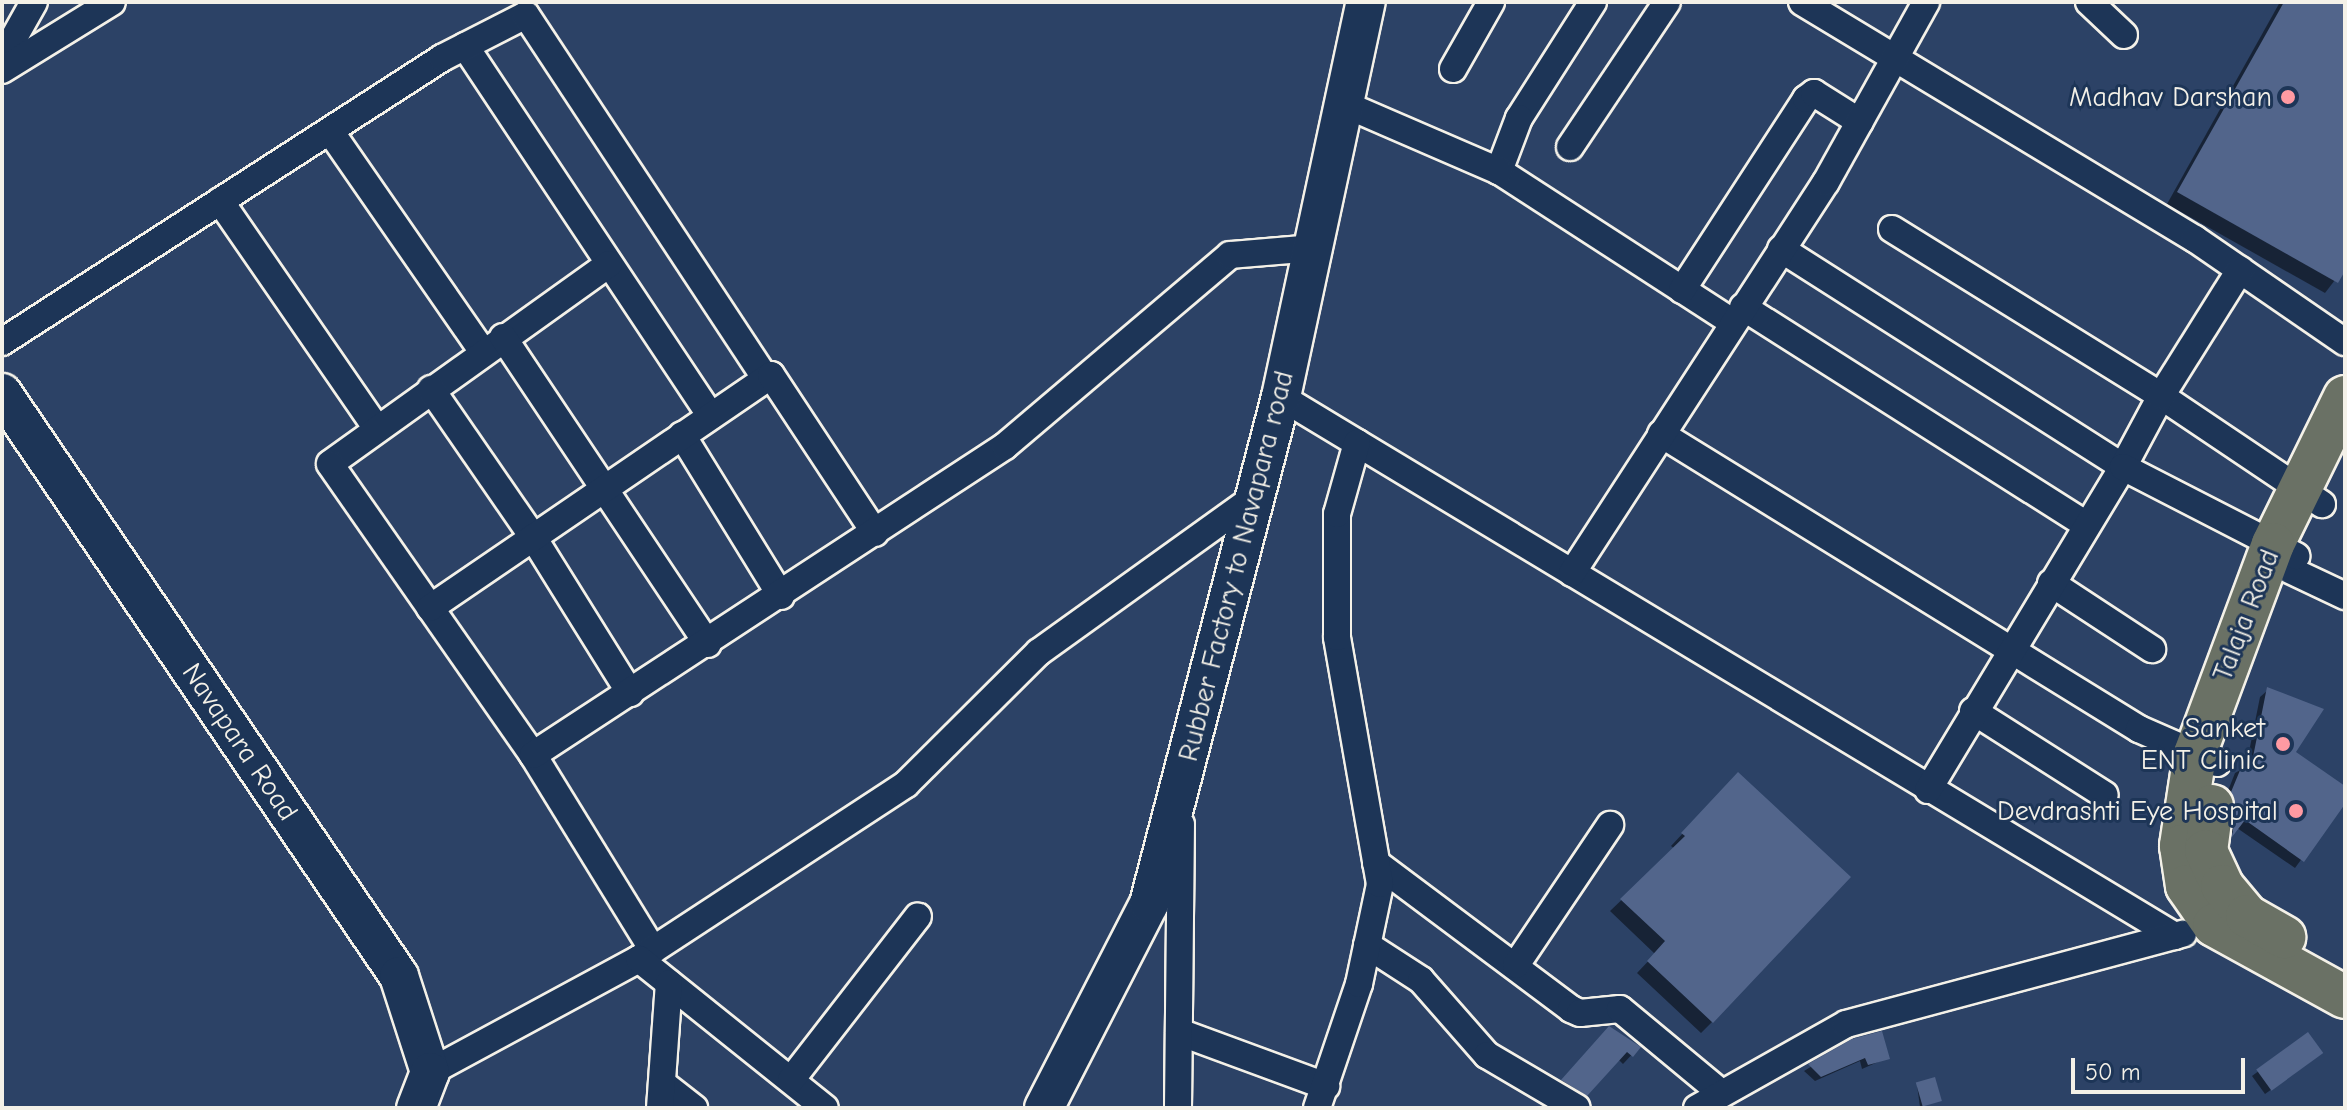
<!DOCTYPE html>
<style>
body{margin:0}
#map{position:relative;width:2347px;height:1110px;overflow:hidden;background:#2c4266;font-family:"Comic Neue",sans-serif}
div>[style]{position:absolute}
.shadow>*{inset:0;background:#0007}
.building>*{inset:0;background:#52658b;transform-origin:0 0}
.roads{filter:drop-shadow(2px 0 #f4f1e8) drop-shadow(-2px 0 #f4f1e8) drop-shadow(0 2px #f4f1e8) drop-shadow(0 -2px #f4f1e8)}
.street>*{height:26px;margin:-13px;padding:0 13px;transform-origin:13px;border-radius:13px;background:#1d3557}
.secondary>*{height:38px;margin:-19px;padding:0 19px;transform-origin:19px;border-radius:19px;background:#1d3557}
.primary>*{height:42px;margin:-21px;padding:0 21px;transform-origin:21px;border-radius:21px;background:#6a7165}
.dots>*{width:22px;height:22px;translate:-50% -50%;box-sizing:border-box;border:4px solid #1d3557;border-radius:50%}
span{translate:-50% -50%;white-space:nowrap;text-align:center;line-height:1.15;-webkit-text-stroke:6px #1d3557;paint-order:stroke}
.poi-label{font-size:28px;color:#f4f1e8}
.right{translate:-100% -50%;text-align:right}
.street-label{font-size:28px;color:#f4f1e8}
.frame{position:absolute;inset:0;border:4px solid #f4f1e8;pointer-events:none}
.scale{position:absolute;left:2071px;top:1058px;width:174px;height:36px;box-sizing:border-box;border:4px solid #f4f1e8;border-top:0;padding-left:10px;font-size:24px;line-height:28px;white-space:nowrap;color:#f4f1e8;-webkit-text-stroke:6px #1d3557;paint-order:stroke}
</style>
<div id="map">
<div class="shadow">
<i style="clip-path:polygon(2280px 2px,2345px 2px,2345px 267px,2325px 293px,2167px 204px)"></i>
<i style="clip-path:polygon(2268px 690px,2293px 752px,2345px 788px,2345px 800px,2295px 868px,2237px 828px,2226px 841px,2224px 801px,2235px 773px,2246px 767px,2260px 697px)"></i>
<i style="clip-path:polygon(1727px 786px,1712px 1022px,1701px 1033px,1637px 973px,1655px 954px,1610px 911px,1675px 849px,1671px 846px)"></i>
<i style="clip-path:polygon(2307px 1035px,2315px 1058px,2265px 1094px,2252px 1076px)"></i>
<i style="clip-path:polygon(1601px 1037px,1638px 1048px,1623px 1064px,1618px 1059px,1577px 1104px,1554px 1089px)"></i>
<i style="clip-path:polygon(1853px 1041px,1887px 1058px,1862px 1069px,1860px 1061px,1815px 1081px,1804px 1071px)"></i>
<i style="clip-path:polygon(1917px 1085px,1939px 1100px,1920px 1107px)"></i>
</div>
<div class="building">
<i style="clip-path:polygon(2284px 2px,2345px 2px,2345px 271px,2338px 283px,2177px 192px)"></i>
<i style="clip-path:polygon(2267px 687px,2324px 709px,2296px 752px,2345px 786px,2345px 804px,2304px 862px,2245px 820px,2232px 837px,2236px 808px,2231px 792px,2243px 763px,2251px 767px)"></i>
<i style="clip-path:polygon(1738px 772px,1851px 877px,1713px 1023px,1647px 961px,1665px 941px,1620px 899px,1685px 836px,1681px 833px)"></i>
<i style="clip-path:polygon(1609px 1026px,1641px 1047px,1633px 1057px,1627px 1052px,1587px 1096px,1561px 1080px)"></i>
<i style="clip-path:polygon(1882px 1031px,1890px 1059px,1868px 1065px,1865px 1058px,1821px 1077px,1808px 1064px,1852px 1039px)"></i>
<i style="left:2308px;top:1032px;width:26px;height:64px;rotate:54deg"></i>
<i style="left:1935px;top:1077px;width:25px;height:20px;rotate:74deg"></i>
</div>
<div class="roads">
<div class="street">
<i style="left:1593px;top:2px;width:138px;rotate:122.5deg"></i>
<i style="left:1519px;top:118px;width:57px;rotate:110.7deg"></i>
<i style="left:1499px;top:171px;width:278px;rotate:32.9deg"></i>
<i style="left:1802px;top:2px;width:459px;rotate:31.1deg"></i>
<i style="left:2195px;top:239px;width:182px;rotate:34.5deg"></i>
<i style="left:2089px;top:2px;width:48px;rotate:43.3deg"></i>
<i style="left:465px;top:46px;width:444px;rotate:56.4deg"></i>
<i style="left:2px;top:59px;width:65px;rotate:-60.7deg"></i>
<i style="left:1453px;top:69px;width:77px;rotate:-60.4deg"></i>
<i style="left:2px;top:70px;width:129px;rotate:-31.7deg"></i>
<i style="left:1344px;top:104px;width:169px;rotate:23.4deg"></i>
<i style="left:330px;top:131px;width:269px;rotate:55.3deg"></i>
<i style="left:1570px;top:147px;width:174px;rotate:-56.2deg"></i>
<i style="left:220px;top:201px;width:277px;rotate:55.4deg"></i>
<i style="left:1892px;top:229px;width:317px;rotate:31.8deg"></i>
<i style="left:2161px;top:396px;width:194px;rotate:33.9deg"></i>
<i style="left:1781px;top:249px;width:406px;rotate:32.5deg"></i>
<i style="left:2123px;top:467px;width:81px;rotate:-61.8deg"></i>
<i style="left:2161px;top:396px;width:149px;rotate:-57.9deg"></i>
<i style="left:609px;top:264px;width:343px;rotate:144.4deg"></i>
<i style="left:330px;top:464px;width:355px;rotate:55.1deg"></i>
<i style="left:533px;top:755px;width:229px;rotate:58.4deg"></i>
<i style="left:1682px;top:290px;width:228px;rotate:-57deg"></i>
<i style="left:1806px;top:99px;width:10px;rotate:-37deg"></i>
<i style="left:1814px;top:93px;width:54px;rotate:32.2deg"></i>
<i style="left:1743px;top:307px;width:407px;rotate:32.4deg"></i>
<i style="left:503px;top:337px;width:369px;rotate:56.3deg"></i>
<i style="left:2px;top:342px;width:524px;rotate:-32.84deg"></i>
<i style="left:442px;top:58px;width:94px;rotate:-27.1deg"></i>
<i style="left:526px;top:15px;width:435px;rotate:56.6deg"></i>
<i style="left:431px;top:389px;width:180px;rotate:55.4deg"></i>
<i style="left:533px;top:537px;width:184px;rotate:58.1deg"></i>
<i style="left:1281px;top:397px;width:1044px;rotate:31.09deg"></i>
<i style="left:1661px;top:434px;width:562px;rotate:31.68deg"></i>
<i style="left:2139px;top:729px;width:85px;rotate:23.6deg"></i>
<i style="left:682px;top:435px;width:189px;rotate:58.4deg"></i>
<i style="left:2290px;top:570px;width:61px;rotate:25.3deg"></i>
<i style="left:1572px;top:573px;width:466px;rotate:-57deg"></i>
<i style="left:1826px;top:182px;width:206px;rotate:-60.9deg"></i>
<i style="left:2051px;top:583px;width:121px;rotate:33.2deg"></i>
<i style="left:430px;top:608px;width:413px;rotate:-34.3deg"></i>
<i style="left:771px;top:375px;width:189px;rotate:56.6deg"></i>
<i style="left:1973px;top:711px;width:156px;rotate:32.5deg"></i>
<i style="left:533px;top:755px;width:564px;rotate:-33.21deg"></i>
<i style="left:1005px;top:446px;width:295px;rotate:-40.3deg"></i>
<i style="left:1230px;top:255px;width:83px;rotate:-4.8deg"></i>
<i style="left:1928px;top:790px;width:377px;rotate:-58.9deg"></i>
<i style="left:2123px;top:467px;width:195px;rotate:27.2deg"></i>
<i style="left:1376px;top:863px;width:244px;rotate:36.8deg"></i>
<i style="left:1571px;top:1009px;width:10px;rotate:24deg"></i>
<i style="left:1580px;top:1013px;width:40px;rotate:-5.7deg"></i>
<i style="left:1620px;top:1009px;width:130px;rotate:39.7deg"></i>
<i style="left:1367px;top:945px;width:64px;rotate:32.9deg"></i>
<i style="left:1421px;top:980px;width:100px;rotate:48.7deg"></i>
<i style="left:1487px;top:1055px;width:104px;rotate:30.5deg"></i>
<i style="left:639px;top:959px;width:319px;rotate:-33.2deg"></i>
<i style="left:906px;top:784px;width:187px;rotate:-44.8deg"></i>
<i style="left:1039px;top:652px;width:266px;rotate:-35.7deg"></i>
<i style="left:1516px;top:965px;width:169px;rotate:-56.1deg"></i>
<i style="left:1179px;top:1032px;width:157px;rotate:20.2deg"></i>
<i style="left:430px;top:1072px;width:238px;rotate:-28.4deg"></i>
<i style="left:639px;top:959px;width:238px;rotate:38.7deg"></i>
<i style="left:791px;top:1080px;width:207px;rotate:-52.2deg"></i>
<i style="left:662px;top:1083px;width:41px;rotate:38deg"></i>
<i style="left:660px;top:1108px;width:125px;rotate:-85.9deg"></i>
<i style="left:1178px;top:1108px;width:284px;rotate:-89.4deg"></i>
<i style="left:1317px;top:1108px;width:131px;rotate:-71.3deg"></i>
<i style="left:1359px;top:984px;width:102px;rotate:-78.1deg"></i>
<i style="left:1380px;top:884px;width:251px;rotate:-99.9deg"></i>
<i style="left:1337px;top:637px;width:123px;rotate:-90deg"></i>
<i style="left:1337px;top:514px;width:74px;rotate:-74.3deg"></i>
<i style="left:1697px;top:1108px;width:171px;rotate:-29.4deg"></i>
<i style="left:1846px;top:1024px;width:349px;rotate:-15deg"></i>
</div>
<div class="secondary">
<i style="left:2px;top:393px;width:705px;rotate:55.75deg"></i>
<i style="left:399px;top:976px;width:101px;rotate:72.1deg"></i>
<i style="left:430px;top:1072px;width:39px;rotate:111deg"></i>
<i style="left:1044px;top:1108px;width:229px;rotate:-62.8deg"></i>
<i style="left:1149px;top:904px;width:524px;rotate:-75.41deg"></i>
<i style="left:1281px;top:397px;width:404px;rotate:-77.9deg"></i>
</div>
<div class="primary">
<i style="left:2345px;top:397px;width:164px;rotate:116.1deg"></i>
<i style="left:2273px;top:544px;width:224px;rotate:110.4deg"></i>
<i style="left:2195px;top:754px;width:93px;rotate:98.7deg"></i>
<i style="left:2181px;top:846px;width:40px;rotate:81.5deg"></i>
<i style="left:2187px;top:886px;width:47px;rotate:55.3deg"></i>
<i style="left:2214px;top:925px;width:149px;rotate:28.8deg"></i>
<i style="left:2212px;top:806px;width:45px;rotate:97.6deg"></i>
<i style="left:2206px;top:851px;width:38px;rotate:65deg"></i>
<i style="left:2222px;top:886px;width:39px;rotate:50deg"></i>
<i style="left:2247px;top:916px;width:43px;rotate:29.6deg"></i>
</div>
</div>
<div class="dots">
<i style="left:2288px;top:97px;background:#ff9aa2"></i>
<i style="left:2283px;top:744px;background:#ff9aa2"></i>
<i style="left:2296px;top:811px;background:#ff9aa2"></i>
</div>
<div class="poi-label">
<span class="right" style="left:2272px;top:97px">Madhav Darshan</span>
<span class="right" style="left:2265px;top:744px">Sanket<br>ENT Clinic</span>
<span class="right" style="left:2278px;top:811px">Devdrashti Eye Hospital</span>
</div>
<div class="street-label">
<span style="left:1236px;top:566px;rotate:-76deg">Rubber Factory to Navapara road</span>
<span style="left:2246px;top:615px;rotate:-69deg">Talaja Road</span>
<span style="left:240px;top:742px;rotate:56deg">Navapara Road</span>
</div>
<div class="frame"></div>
<div class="scale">50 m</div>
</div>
